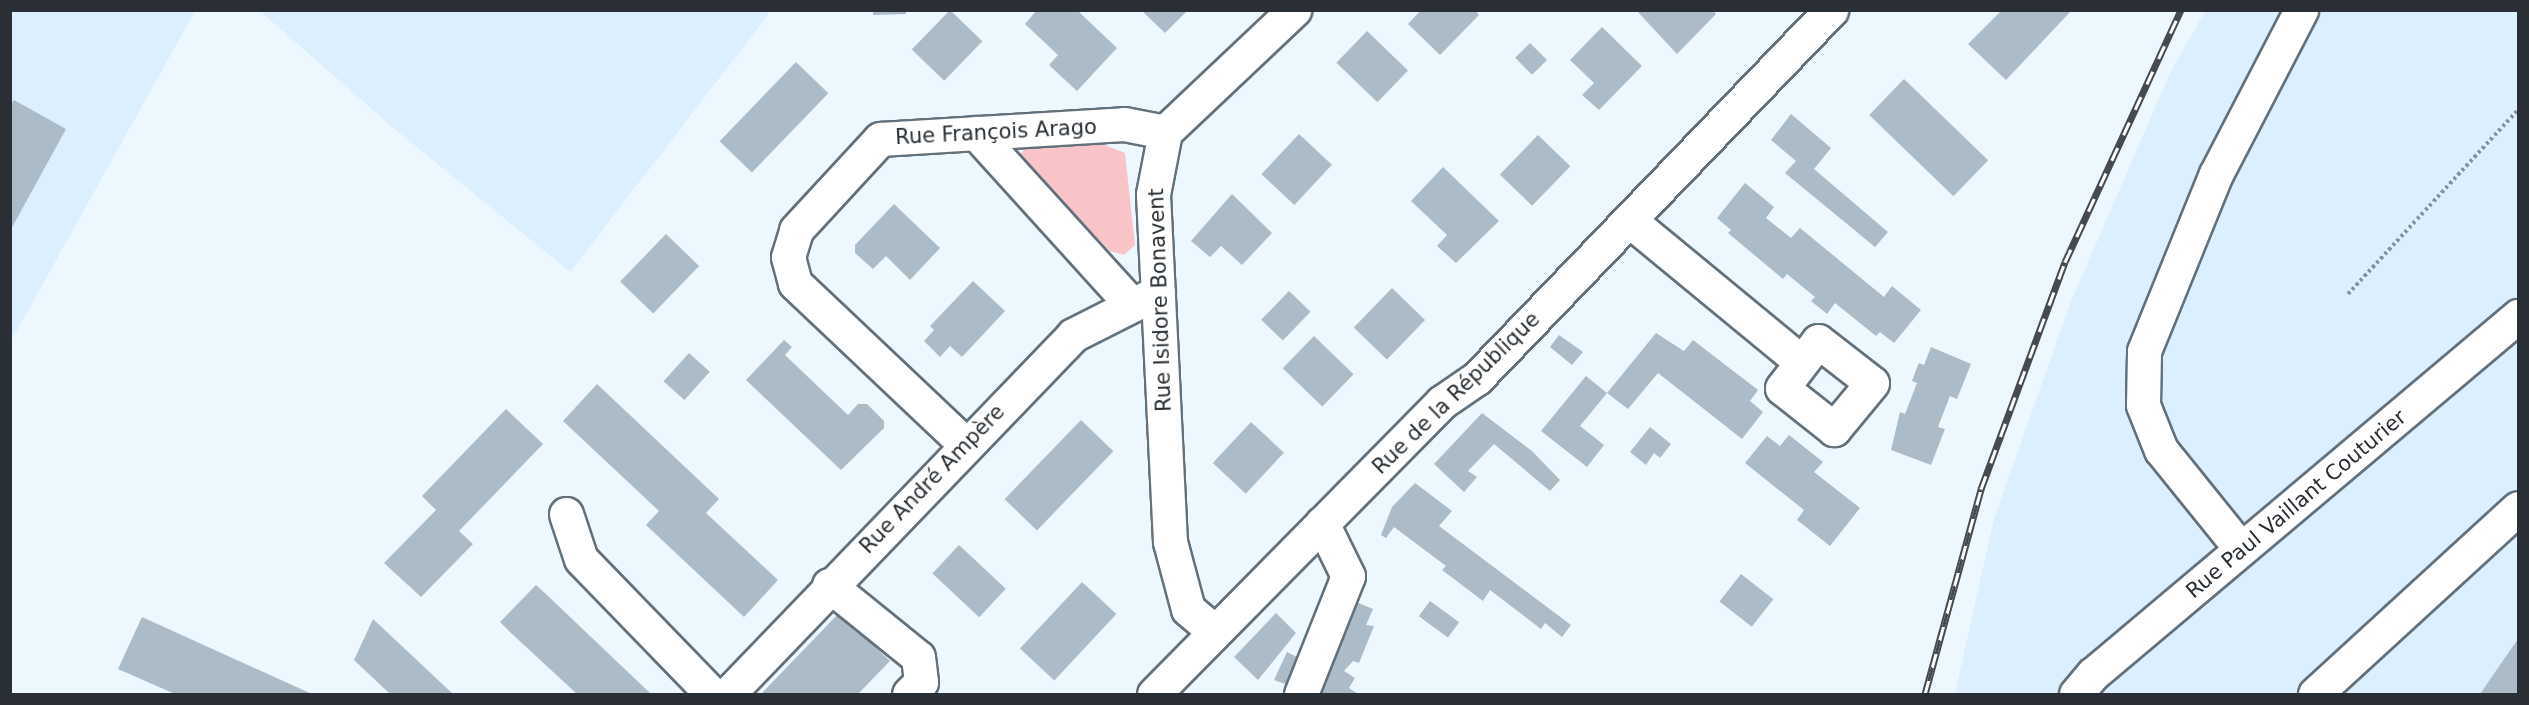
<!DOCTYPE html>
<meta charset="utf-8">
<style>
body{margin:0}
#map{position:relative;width:2529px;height:705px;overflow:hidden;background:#edf7ff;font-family:"DejaVu Sans",sans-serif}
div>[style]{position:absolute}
.built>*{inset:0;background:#dceffe}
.green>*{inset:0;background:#f8c4c8}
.building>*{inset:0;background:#abbbc8;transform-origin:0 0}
.path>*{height:4px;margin-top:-2px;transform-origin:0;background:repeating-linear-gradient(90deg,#8a9299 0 3px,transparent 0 6px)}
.roads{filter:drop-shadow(2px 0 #62717c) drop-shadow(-2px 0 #62717c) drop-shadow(0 2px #62717c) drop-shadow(0 -2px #62717c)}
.minor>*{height:33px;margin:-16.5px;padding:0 16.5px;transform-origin:16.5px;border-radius:16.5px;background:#fff}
.rail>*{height:7px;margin-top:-3.5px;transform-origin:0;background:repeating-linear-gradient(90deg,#fff 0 14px,#454b51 0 28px);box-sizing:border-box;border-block:2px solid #454b51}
span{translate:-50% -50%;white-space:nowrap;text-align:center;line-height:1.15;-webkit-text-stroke:4.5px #fff;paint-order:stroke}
.street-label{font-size:21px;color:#292f34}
.frame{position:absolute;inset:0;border:12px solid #292f34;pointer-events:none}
</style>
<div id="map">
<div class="built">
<i style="clip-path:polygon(11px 11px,195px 11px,11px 341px)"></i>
<i style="clip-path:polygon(260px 11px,771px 11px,570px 272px,391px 126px)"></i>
<i style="clip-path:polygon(2205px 11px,2518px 11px,2518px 694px,1955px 694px,1994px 519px,2070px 304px,2170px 73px)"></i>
</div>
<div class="green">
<i style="clip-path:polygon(1095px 141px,1125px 153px,1135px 245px,1124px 255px,1110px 251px,1027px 168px,1020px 154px,1027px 147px)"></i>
</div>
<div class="building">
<i style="clip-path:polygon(873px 10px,906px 10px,906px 14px,873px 15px)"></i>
<i style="left:950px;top:10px;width:45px;height:55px;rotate:44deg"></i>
<i style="clip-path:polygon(1037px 10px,1077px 10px,1117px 48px,1077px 91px,1049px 65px,1058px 55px,1025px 24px)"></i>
<i style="clip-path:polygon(1141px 10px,1188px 10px,1165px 33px)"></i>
<i style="clip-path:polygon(1421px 10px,1475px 10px,1479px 15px,1440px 55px,1408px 24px)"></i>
<i style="clip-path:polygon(1636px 10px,1713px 10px,1716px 14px,1677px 54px)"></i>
<i style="clip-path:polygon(2002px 10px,2072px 10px,2006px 80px,1968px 44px)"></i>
<i style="clip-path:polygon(1602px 27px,1642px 66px,1599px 110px,1582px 95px,1594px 83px,1570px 60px)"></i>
<i style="left:1367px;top:31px;width:57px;height:44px;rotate:44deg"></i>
<i style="left:1530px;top:43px;width:24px;height:21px;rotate:45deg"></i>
<i style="left:796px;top:62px;width:45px;height:110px;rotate:44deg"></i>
<i style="left:1904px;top:79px;width:117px;height:50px;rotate:44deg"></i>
<i style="clip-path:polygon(14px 100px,66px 129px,10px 231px,10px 106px)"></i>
<i style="clip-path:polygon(1791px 114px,1831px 148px,1814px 169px,1888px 232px,1875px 247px,1785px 173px,1796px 161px,1771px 140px)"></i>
<i style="left:1299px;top:134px;width:45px;height:55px;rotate:43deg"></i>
<i style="left:1538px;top:135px;width:45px;height:55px;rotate:44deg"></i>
<i style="clip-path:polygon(1443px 167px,1499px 221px,1456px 263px,1437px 246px,1447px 235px,1411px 201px)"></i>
<i style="clip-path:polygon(1745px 183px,1774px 207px,1766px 218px,1791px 238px,1800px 228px,1884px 297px,1892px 286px,1921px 310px,1894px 343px,1880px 332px,1876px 336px,1835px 303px,1827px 314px,1811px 301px,1815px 297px,1787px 274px,1783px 279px,1728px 233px,1731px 230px,1717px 218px)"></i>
<i style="clip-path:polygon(1232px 194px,1272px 233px,1242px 265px,1221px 246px,1210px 257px,1191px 241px)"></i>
<i style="clip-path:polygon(894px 204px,940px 248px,910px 280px,886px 256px,873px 269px,855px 253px,855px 245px)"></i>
<i style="left:666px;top:234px;width:46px;height:66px;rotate:44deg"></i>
<i style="clip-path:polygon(973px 281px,1005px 311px,962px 357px,950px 346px,940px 357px,924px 341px,934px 330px,930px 326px)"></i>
<i style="left:1392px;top:288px;width:46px;height:55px;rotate:44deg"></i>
<i style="left:1289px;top:291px;width:30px;height:40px;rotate:44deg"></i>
<i style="clip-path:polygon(1656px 333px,1684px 351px,1693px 340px,1758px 390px,1750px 401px,1763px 412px,1742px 439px,1658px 373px,1628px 409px,1607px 393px)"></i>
<i style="clip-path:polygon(1559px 335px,1583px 352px,1572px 365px,1550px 347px)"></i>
<i style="left:1314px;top:336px;width:55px;height:45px;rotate:44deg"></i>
<i style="clip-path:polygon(784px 340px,792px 347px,785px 355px,848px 415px,858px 404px,867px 404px,884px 421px,884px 428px,841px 470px,746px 380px)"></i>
<i style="clip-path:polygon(1931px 347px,1971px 364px,1957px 399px,1950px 396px,1938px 427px,1945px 429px,1931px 465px,1891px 450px,1900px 412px,1905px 414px,1917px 383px,1912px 381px,1916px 370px,1919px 363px,1924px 365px)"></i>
<i style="left:689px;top:353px;width:28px;height:38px;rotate:42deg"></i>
<i style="clip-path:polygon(1586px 376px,1607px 393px,1580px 426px,1604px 445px,1587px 467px,1541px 431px)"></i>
<i style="clip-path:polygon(597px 384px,719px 499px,706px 513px,778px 580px,744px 617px,646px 525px,659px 511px,563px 421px)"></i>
<i style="clip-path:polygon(506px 409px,543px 444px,459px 531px,473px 544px,421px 597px,384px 563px,436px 510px,422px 496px)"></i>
<i style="clip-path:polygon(1482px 413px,1532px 451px,1560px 480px,1550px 491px,1494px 444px,1468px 471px,1477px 477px,1464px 492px,1434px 464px)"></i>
<i style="left:1081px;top:420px;width:45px;height:110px;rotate:44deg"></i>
<i style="left:1251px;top:422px;width:45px;height:56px;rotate:43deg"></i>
<i style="clip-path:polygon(1650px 427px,1671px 444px,1660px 458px,1654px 453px,1646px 465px,1630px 452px)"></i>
<i style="clip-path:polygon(1789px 435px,1823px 462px,1814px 472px,1860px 508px,1830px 546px,1797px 520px,1804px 510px,1745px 463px,1767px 436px,1780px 446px)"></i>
<i style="clip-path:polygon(1415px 483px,1452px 511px,1439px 526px,1571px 625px,1562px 637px,1545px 623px,1541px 629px,1490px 590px,1483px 601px,1442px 570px,1446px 566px,1394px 527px,1386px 538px,1381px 535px,1392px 507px)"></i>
<i style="left:959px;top:545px;width:64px;height:39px;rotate:43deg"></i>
<i style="left:1741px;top:574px;width:41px;height:35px;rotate:38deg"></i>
<i style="left:1082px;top:582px;width:47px;height:91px;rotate:43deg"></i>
<i style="clip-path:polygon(536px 585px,548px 596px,651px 694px,577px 694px,511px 633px,500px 622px)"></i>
<i style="clip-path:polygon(1354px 601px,1373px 609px,1366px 625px,1374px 626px,1359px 663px,1353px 661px,1344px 671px,1355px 678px,1349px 688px,1358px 694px,1317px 694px)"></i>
<i style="left:1430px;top:601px;width:36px;height:19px;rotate:36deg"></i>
<i style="clip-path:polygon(839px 613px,890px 661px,858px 694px,761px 694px)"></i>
<i style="clip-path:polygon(1276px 613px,1296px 633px,1258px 680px,1234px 657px)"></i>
<i style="clip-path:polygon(142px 617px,312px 694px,175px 694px,118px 669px)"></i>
<i style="clip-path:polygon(373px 619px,453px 694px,390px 694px,354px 660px)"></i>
<i style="clip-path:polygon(2518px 639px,2518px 694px,2480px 694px)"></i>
<i style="clip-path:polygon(1287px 652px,1301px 659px,1291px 686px,1274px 680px)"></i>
</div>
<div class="path">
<i style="left:2348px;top:294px;width:251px;rotate:-47.3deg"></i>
</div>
<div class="roads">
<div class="minor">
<i style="left:976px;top:133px;width:232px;rotate:47.8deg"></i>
<i style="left:1629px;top:220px;width:223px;rotate:39.5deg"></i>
<i style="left:1818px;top:341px;width:68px;rotate:37.9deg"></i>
<i style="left:1872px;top:383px;width:60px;rotate:129.6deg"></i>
<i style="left:1834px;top:429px;width:66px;rotate:-141.7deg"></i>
<i style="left:1782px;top:388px;width:59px;rotate:-52.5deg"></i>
<i style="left:965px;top:444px;width:234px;rotate:-136.6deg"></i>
<i style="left:795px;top:283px;width:27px;rotate:-105deg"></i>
<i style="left:788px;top:257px;width:28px;rotate:-73deg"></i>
<i style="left:796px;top:230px;width:124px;rotate:-47.3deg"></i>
<i style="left:880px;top:139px;width:244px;rotate:-3.5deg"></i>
<i style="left:1124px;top:124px;width:42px;rotate:11deg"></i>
<i style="left:566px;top:514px;width:47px;rotate:71.6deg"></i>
<i style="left:581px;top:559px;width:188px;rotate:45.9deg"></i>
<i style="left:2241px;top:549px;width:127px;rotate:-128.9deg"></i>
<i style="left:2161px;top:450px;width:48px;rotate:-111.8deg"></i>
<i style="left:2143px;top:405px;width:54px;rotate:-88.9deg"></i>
<i style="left:2144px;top:351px;width:191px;rotate:-67.9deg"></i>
<i style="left:2216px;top:174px;width:185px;rotate:-62.6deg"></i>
<i style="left:829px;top:585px;width:114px;rotate:39deg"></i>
<i style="left:918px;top:657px;width:25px;rotate:83deg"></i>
<i style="left:921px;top:682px;width:17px;rotate:135deg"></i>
<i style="left:1214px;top:631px;width:34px;rotate:-140deg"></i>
<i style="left:1188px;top:609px;width:69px;rotate:-105deg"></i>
<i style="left:1170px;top:542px;width:348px;rotate:-92.8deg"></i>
<i style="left:1153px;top:194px;width:63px;rotate:-79deg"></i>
<i style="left:1165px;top:132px;width:178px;rotate:-43.4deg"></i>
<i style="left:728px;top:694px;width:498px;rotate:-46.1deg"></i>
<i style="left:1073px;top:335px;width:95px;rotate:-26.8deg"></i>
<i style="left:1154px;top:694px;width:410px;rotate:-45.4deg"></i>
<i style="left:1442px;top:402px;width:42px;rotate:-34.4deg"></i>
<i style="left:1477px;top:378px;width:511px;rotate:-46.11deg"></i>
<i style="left:1301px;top:694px;width:127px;rotate:-68.3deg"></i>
<i style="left:1348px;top:576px;width:59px;rotate:-116.1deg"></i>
<i style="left:2076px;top:694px;width:26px;rotate:-50deg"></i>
<i style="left:2093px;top:674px;width:556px;rotate:-40.11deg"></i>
<i style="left:2315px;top:694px;width:275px;rotate:-42.5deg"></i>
</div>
</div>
<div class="rail">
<i style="left:1925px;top:694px;width:213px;rotate:-74.7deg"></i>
<i style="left:1981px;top:489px;width:242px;rotate:-69.7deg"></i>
<i style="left:2065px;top:262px;width:277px;rotate:-65.3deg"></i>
</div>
<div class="street-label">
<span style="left:996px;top:132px;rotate:-3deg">Rue François Arago</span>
<span style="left:1160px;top:300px;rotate:-92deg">Rue Isidore Bonavent</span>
<span style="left:1456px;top:393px;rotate:-44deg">Rue de la République</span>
<span style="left:932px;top:479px;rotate:-46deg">Rue André Ampère</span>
<span style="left:2296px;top:504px;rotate:-40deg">Rue Paul Vaillant Couturier</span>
</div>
<div class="frame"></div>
</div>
